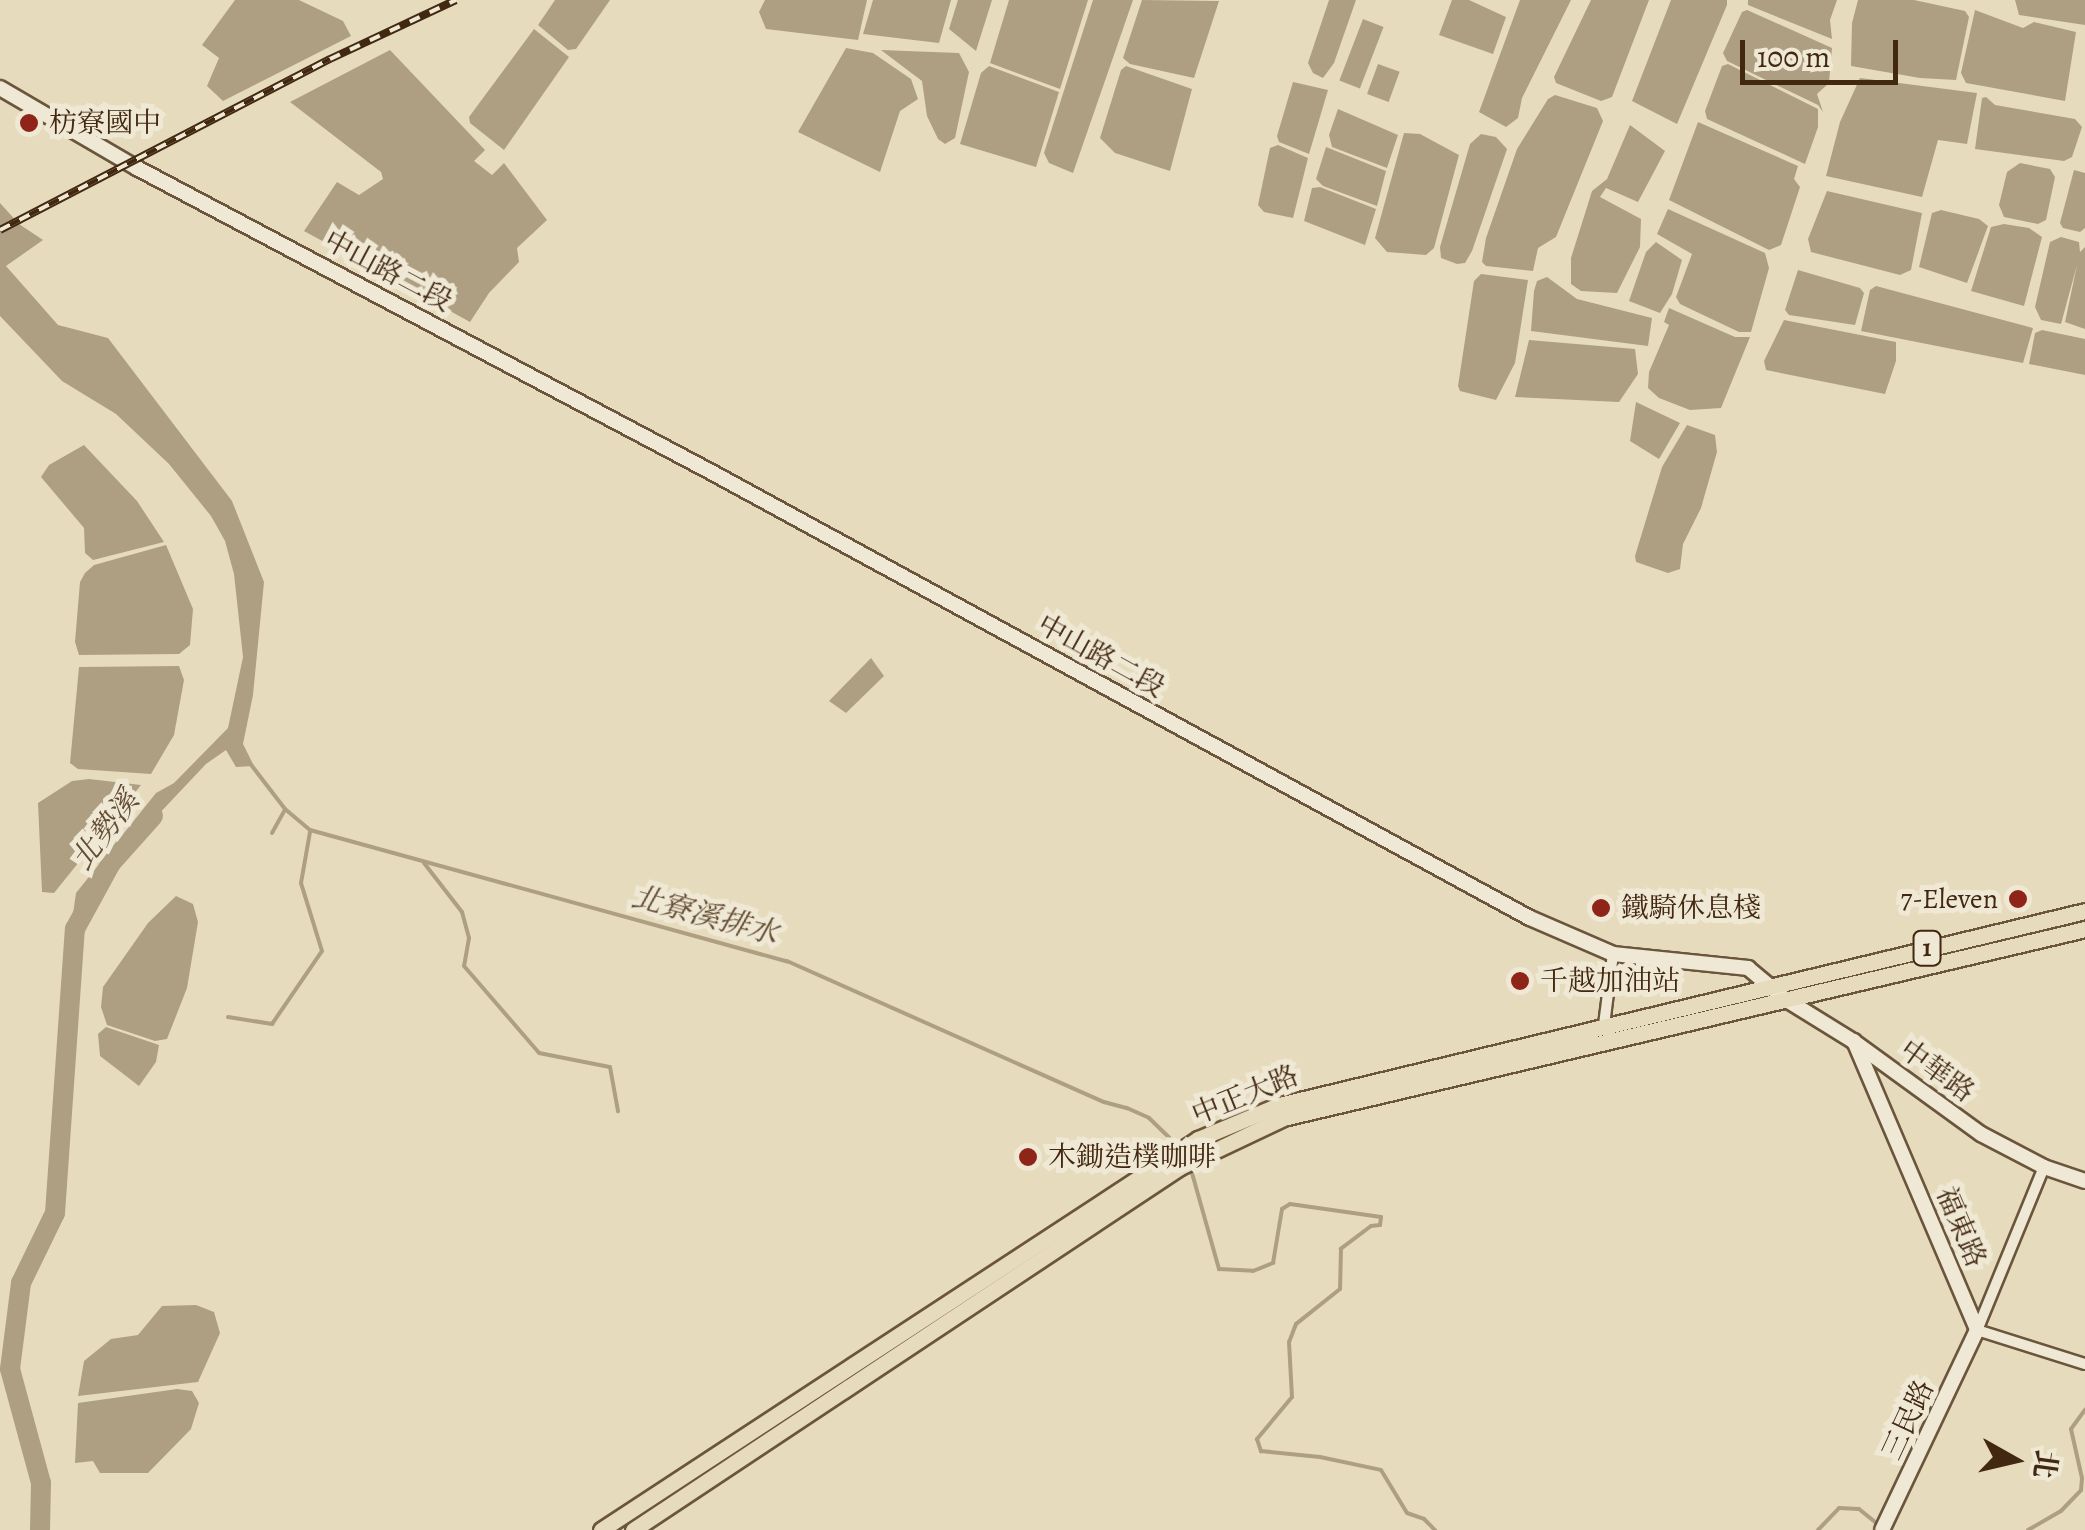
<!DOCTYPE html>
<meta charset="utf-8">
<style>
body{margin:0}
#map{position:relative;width:2085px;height:1530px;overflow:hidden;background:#e6dcbd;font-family:Alegreya,"Noto Serif TC",serif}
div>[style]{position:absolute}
.water>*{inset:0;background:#ae9f83;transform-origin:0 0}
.stream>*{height:4px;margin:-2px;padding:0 2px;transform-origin:2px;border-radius:2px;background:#ae9f83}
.river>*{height:20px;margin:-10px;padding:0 10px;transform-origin:10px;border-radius:10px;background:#ae9f83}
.roads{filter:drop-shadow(2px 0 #6b553c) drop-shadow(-2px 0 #6b553c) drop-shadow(0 2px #6b553c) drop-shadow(0 -2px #6b553c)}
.street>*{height:10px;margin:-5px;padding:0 5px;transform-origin:5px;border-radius:5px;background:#efe8d4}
.secondary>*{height:14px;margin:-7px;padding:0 7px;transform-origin:7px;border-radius:7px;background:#efe8d4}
.primary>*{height:15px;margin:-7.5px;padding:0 7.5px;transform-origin:7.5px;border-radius:7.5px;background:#e6dcbd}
.rail>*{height:8px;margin-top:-4px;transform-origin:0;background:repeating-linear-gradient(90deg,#efe8d4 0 11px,#422811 0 22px);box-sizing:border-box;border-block:2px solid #422811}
.dots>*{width:28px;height:28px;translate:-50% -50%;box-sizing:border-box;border:5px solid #efe8d4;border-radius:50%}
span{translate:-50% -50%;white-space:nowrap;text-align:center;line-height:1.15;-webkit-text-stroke:10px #efe8d4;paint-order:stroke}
.shield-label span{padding:2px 8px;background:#efe8d4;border:2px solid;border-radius:8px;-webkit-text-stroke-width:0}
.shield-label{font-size:25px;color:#422811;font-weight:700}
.poi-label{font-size:28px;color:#422811}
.left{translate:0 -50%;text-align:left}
.right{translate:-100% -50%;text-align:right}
.street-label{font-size:28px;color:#422811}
.water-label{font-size:30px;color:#624c33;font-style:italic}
.north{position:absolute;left:1965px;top:1410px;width:100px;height:100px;-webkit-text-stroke:8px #efe8d4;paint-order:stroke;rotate:98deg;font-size:28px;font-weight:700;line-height:40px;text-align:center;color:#422811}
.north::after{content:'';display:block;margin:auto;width:35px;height:45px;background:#422811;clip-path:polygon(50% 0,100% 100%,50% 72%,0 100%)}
.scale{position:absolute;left:1740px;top:40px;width:158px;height:45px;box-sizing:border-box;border:5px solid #422811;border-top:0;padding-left:12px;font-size:30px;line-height:35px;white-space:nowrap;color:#422811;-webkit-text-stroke:8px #efe8d4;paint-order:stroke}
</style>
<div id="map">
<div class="water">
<i style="clip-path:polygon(235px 0,299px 0,343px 21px,351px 36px,223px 101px,207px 86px,219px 58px,202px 45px)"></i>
<i style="clip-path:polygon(555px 0,610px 0,576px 49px,568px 50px,538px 25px)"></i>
<i style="clip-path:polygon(765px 0,867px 0,858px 40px,766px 29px,759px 12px)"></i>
<i style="clip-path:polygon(873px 0,951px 0,939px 43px,863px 34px)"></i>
<i style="clip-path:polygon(958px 0,992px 0,976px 51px,949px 29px)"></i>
<i style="clip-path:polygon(1009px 0,1088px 0,1060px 89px,990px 63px)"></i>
<i style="clip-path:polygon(1093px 0,1133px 0,1073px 173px,1049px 163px,1044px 153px)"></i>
<i style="clip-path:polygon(1142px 0,1219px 1px,1194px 78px,1130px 64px,1123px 58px)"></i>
<i style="clip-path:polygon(1329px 0,1356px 0,1334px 63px,1323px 78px,1313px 73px,1308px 63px)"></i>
<i style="clip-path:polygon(1452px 0,1469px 0,1506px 17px,1493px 54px,1439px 35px)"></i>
<i style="clip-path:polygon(1520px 0,1571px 0,1522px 98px,1518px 118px,1506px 127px,1479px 112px)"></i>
<i style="clip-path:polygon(1591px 0,1649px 0,1612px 97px,1601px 101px,1556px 83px,1554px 77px)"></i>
<i style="clip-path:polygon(1671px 0,1727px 0,1727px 5px,1677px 124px,1632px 101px)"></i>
<i style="clip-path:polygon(1748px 0,1837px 0,1830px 20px,1832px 39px,1748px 5px)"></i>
<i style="clip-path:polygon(1858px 0,1914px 0,1965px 11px,1969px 17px,1956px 80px,1920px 78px,1851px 66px,1852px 23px)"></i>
<i style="clip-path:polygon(2015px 0,2085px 0,2085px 25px,2019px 15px)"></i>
<i style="clip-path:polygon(1747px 10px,1832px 48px,1829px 83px,1817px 94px,1823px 112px,1818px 105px,1727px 61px,1723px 53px,1742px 12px)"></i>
<i style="clip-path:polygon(1975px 10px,2023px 28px,2034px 22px,2076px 32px,2065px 101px,1966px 83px,1961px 73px)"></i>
<i style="left:1363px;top:19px;width:22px;height:66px;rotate:21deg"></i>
<i style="clip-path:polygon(534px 29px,569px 57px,504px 150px,470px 123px,469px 117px)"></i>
<i style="clip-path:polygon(846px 48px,873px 53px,911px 79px,918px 99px,900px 111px,880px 172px,798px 132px)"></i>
<i style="clip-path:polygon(390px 50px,485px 150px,474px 161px,492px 175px,504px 163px,547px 220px,517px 248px,519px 262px,489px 293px,470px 322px,432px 301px,430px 295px,423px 296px,304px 231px,337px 182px,359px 195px,383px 179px,381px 172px,290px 102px)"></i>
<i style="clip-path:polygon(881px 50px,959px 53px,969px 72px,955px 138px,945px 144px,938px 139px,927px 116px,922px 81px)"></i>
<i style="left:1378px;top:64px;width:23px;height:32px;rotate:20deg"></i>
<i style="clip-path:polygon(1728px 64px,1818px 109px,1818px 127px,1805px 164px,1707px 119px,1705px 111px,1722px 66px)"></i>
<i style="clip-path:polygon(989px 66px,1059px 92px,1036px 167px,960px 144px,981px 73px)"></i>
<i style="clip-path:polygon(1126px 66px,1192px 89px,1170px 171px,1115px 153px,1100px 138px,1121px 70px)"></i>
<i style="clip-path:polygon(1860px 78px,1977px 93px,1967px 144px,1938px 140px,1922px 197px,1826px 176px,1840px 122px)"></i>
<i style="clip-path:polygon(1293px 82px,1328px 90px,1309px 154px,1279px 142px,1277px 136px)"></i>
<i style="clip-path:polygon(1555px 95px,1597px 108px,1603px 121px,1556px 237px,1538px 248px,1533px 271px,1486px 266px,1482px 262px,1486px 238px,1517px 149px,1548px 99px)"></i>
<i style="clip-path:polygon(1986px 97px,1995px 105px,2075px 119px,2082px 127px,2072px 157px,2064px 161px,1975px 149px,1982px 98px)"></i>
<i style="clip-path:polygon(1338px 109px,1398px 135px,1387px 168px,1332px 147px,1329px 135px)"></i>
<i style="clip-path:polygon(1698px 122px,1798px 166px,1794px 179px,1800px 187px,1781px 245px,1769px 250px,1669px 200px)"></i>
<i style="clip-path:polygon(1630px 125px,1665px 151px,1638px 202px,1606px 188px,1600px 197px,1641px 219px,1640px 247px,1617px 293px,1581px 291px,1571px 284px,1571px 258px,1592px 191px,1607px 179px)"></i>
<i style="clip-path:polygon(1404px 133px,1420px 134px,1459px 155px,1434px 248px,1426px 255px,1387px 252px,1375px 238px)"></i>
<i style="clip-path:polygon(1481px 134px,1496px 137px,1507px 149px,1472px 251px,1465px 263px,1457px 264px,1441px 258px,1440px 247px,1470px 144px)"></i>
<i style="clip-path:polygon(1278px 145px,1308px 158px,1293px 218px,1264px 212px,1258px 205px,1270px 148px)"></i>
<i style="clip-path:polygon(1326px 147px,1386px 171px,1377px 206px,1323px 186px,1316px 179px)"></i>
<i style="clip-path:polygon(2020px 163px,2050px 169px,2055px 177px,2046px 220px,2038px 224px,2004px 217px,1999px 205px,2007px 172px)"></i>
<i style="clip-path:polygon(2074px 170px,2085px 173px,2085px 228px,2080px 232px,2063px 228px,2060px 223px)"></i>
<i style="clip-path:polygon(1320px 187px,1376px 209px,1365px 245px,1304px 221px,1312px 188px)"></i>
<i style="clip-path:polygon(1827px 191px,1922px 213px,1911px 270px,1900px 275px,1811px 252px,1808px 239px)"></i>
<i style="clip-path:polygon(0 203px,19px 224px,43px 240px,6px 266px,58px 325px,108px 338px,232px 501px,264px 582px,253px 695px,243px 744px,254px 766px,236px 767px,226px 750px,206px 764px,87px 890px,78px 909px,83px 931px,71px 928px,76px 893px,156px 793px,174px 783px,228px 728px,243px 657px,234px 574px,225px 541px,211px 516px,169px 464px,116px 414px,62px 381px,0 316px)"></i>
<i style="clip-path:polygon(1668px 209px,1765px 253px,1769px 268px,1751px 332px,1739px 332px,1680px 304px,1676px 297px,1692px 254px,1657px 234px)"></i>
<i style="clip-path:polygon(1941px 210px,1979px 219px,1988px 226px,1967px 283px,1919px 267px,1932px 213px)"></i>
<i style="clip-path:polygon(2004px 224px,2029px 228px,2042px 237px,2024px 306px,1971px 291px,1991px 227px)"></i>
<i style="clip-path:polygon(2061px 237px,2079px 242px,2080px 252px,2085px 247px,2085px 329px,2065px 322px,2077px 265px,2061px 324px,2041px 320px,2035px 307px,2050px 242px)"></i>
<i style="clip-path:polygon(1656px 242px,1682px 260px,1672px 294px,1660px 313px,1629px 301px,1646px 252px)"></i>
<i style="clip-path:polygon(1798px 270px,1860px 288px,1864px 293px,1855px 325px,1789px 315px,1785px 310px)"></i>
<i style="clip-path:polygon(1481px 274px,1528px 280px,1515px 363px,1496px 400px,1460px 391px,1458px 386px,1474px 281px)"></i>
<i style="clip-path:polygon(1547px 277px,1577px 299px,1652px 318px,1648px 346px,1531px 331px,1534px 291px,1537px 281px)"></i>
<i style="clip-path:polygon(1876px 286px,2033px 328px,2023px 363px,1861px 331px,1870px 290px)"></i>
<i style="clip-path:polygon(1669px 308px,1735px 337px,1750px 337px,1721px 408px,1690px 410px,1659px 398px,1648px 388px,1649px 372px,1669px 325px,1664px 322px)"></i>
<i style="clip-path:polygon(1784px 320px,1896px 342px,1896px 361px,1885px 394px,1766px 370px,1764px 361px)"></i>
<i style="clip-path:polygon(2042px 330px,2085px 339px,2085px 375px,2029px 364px,2035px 333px)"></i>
<i style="clip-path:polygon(1529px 340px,1635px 349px,1638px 374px,1619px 402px,1515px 397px)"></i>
<i style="clip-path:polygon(1636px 402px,1680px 423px,1659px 459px,1630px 441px)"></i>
<i style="clip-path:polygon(1687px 425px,1715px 435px,1717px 452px,1701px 508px,1683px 544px,1680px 569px,1668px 573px,1636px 562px,1635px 556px,1662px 467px)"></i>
<i style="clip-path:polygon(84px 445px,137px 501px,164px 542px,93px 560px,85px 553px,84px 528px,41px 477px,49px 465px)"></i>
<i style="clip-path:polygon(166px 545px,193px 609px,190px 645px,179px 654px,79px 655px,75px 642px,80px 582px,85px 573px,94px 565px)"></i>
<i style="clip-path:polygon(871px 658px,884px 676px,846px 713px,829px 701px)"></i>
<i style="clip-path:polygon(179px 666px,184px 680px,174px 735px,151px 774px,78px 769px,70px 763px,79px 667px)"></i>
<i style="clip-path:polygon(89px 779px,141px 785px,54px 893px,42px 892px,38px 803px,72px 781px)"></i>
<i style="clip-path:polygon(176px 896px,193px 904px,198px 922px,187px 988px,167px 1039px,155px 1041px,107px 1025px,101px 1007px,103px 987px,148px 923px)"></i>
<i style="clip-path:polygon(106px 1027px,159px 1045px,156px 1062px,139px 1086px,100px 1056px,98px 1034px)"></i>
<i style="clip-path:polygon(196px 1305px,214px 1312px,220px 1333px,198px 1382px,78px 1396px,84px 1361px,111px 1339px,138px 1335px,162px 1306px)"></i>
<i style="clip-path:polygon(177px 1389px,192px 1391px,199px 1403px,191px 1429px,148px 1473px,100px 1473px,93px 1461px,75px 1463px,78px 1403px)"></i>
</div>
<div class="stream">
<i style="left:252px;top:766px;width:54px;rotate:52.5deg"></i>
<i style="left:285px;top:809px;width:33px;rotate:40deg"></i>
<i style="left:310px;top:830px;width:495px;rotate:15.4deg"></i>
<i style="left:787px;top:961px;width:347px;rotate:24deg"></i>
<i style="left:1104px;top:1102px;width:24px;rotate:15deg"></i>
<i style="left:1127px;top:1108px;width:24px;rotate:24deg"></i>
<i style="left:1149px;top:1118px;width:28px;rotate:44deg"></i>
<i style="left:272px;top:833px;width:25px;rotate:-61deg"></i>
<i style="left:424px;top:863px;width:62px;rotate:52.2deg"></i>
<i style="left:462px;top:912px;width:27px;rotate:75deg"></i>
<i style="left:469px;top:938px;width:28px;rotate:100deg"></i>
<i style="left:464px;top:966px;width:115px;rotate:49.2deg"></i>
<i style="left:539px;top:1053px;width:72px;rotate:11.2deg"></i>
<i style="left:610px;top:1067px;width:45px;rotate:79.7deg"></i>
<i style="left:228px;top:1017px;width:45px;rotate:9deg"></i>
<i style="left:272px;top:1024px;width:88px;rotate:-55.6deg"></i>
<i style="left:322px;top:951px;width:71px;rotate:-107.2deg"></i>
<i style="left:301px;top:883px;width:52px;rotate:-80deg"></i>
<i style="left:1192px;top:1173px;width:100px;rotate:74.3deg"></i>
<i style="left:1219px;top:1269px;width:34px;rotate:3deg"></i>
<i style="left:1253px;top:1271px;width:22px;rotate:-22deg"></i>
<i style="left:1273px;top:1263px;width:55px;rotate:-80.5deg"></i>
<i style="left:1282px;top:1209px;width:9px;rotate:-32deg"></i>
<i style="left:1290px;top:1204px;width:92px;rotate:8.1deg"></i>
<i style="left:1381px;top:1217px;width:8px;rotate:97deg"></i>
<i style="left:1380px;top:1225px;width:9px;rotate:174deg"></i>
<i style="left:1371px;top:1226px;width:38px;rotate:143deg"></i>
<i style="left:1341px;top:1249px;width:40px;rotate:91.4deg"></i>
<i style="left:1340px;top:1289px;width:56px;rotate:141.5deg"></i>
<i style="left:1296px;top:1324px;width:19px;rotate:111deg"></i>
<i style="left:1289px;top:1342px;width:55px;rotate:86.9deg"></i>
<i style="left:1292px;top:1397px;width:55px;rotate:129.8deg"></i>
<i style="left:1257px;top:1439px;width:13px;rotate:72deg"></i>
<i style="left:1261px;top:1451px;width:59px;rotate:5.8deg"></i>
<i style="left:1320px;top:1457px;width:62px;rotate:12deg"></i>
<i style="left:1381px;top:1470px;width:50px;rotate:58.8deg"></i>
<i style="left:1407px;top:1513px;width:18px;rotate:19deg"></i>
<i style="left:1424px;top:1519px;width:16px;rotate:45deg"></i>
<i style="left:1818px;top:1530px;width:30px;rotate:-46deg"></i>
<i style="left:1839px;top:1508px;width:20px;rotate:3deg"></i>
<i style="left:1859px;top:1509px;width:28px;rotate:39deg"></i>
<i style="left:2028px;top:1530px;width:38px;rotate:-30deg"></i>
<i style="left:2061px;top:1511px;width:29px;rotate:-46deg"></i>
<i style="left:2081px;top:1490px;width:12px;rotate:-85deg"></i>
<i style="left:2082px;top:1478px;width:50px;rotate:-102.7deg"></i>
<i style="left:2071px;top:1429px;width:24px;rotate:-54deg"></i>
</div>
<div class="river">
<i style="left:40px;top:1530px;width:47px;rotate:-88.8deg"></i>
<i style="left:41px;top:1483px;width:118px;rotate:-105.2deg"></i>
<i style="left:10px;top:1369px;width:87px;rotate:-82.7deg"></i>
<i style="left:21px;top:1283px;width:78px;rotate:-64.1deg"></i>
<i style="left:55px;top:1213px;width:285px;rotate:-86deg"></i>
<i style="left:75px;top:929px;width:75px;rotate:-61.4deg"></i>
<i style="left:111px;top:863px;width:63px;rotate:-48.2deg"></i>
</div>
<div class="roads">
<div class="street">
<i style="left:1604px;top:1025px;width:72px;rotate:-82.8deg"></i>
<i style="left:2044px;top:1167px;width:176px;rotate:112.3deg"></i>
<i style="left:1977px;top:1330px;width:113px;rotate:17.5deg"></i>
</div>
<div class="secondary">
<i style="left:0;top:88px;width:159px;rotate:30.3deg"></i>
<i style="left:137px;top:168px;width:652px;rotate:27.9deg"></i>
<i style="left:713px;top:473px;width:930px;rotate:28.58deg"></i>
<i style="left:1530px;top:918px;width:90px;rotate:23.4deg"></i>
<i style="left:1613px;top:954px;width:136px;rotate:5.9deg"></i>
<i style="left:1748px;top:968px;width:48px;rotate:40deg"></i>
<i style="left:1785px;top:999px;width:80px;rotate:31.7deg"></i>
<i style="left:1853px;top:1041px;width:158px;rotate:36deg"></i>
<i style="left:1981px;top:1134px;width:71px;rotate:27.6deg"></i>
<i style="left:2044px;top:1167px;width:43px;rotate:18.9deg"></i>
<i style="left:1854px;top:1041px;width:314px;rotate:66.9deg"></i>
<i style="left:1977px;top:1330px;width:221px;rotate:115.4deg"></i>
</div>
<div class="primary">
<i style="left:601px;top:1530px;width:714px;rotate:-33.22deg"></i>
<i style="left:1198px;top:1139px;width:88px;rotate:-22.8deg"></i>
<i style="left:1279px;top:1105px;width:829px;rotate:-13.53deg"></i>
<i style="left:633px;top:1530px;width:656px;rotate:-33.57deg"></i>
<i style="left:1180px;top:1167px;width:114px;rotate:-25.4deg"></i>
<i style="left:1283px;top:1118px;width:824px;rotate:-13.26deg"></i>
</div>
</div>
<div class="rail">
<i style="left:0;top:230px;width:372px;rotate:-27.4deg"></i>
<i style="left:330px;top:59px;width:139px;rotate:-25.1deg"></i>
</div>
<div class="dots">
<i style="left:29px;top:123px;background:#8f2418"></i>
<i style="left:2018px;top:899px;background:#8f2418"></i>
<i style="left:1601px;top:908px;background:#8f2418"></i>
<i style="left:1520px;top:981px;background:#8f2418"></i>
<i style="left:1028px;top:1157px;background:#8f2418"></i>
</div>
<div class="shield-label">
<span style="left:1927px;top:948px">1</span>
</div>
<div class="poi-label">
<span class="left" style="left:49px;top:123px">枋寮國中</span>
<span class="right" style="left:1998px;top:899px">7-Eleven</span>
<span class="left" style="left:1621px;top:908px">鐵騎休息棧</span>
<span class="left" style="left:1540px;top:981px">千越加油站</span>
<span class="left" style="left:1048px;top:1157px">木鋤造樸咖啡</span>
</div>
<div class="street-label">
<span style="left:388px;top:271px;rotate:28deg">中山路二段</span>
<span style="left:1101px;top:656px;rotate:29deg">中山路二段</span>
<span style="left:1937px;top:1071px;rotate:36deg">中華路</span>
<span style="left:1245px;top:1095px;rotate:-22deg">中正大路</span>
<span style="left:1961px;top:1227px;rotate:67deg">福東路</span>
<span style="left:1908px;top:1420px;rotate:-65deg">三民路</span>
</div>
<div class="water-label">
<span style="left:105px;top:830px;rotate:-53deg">北勢溪</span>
<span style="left:705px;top:915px;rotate:15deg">北寮溪排水</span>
</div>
<div class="north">北</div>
<div class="scale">100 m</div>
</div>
